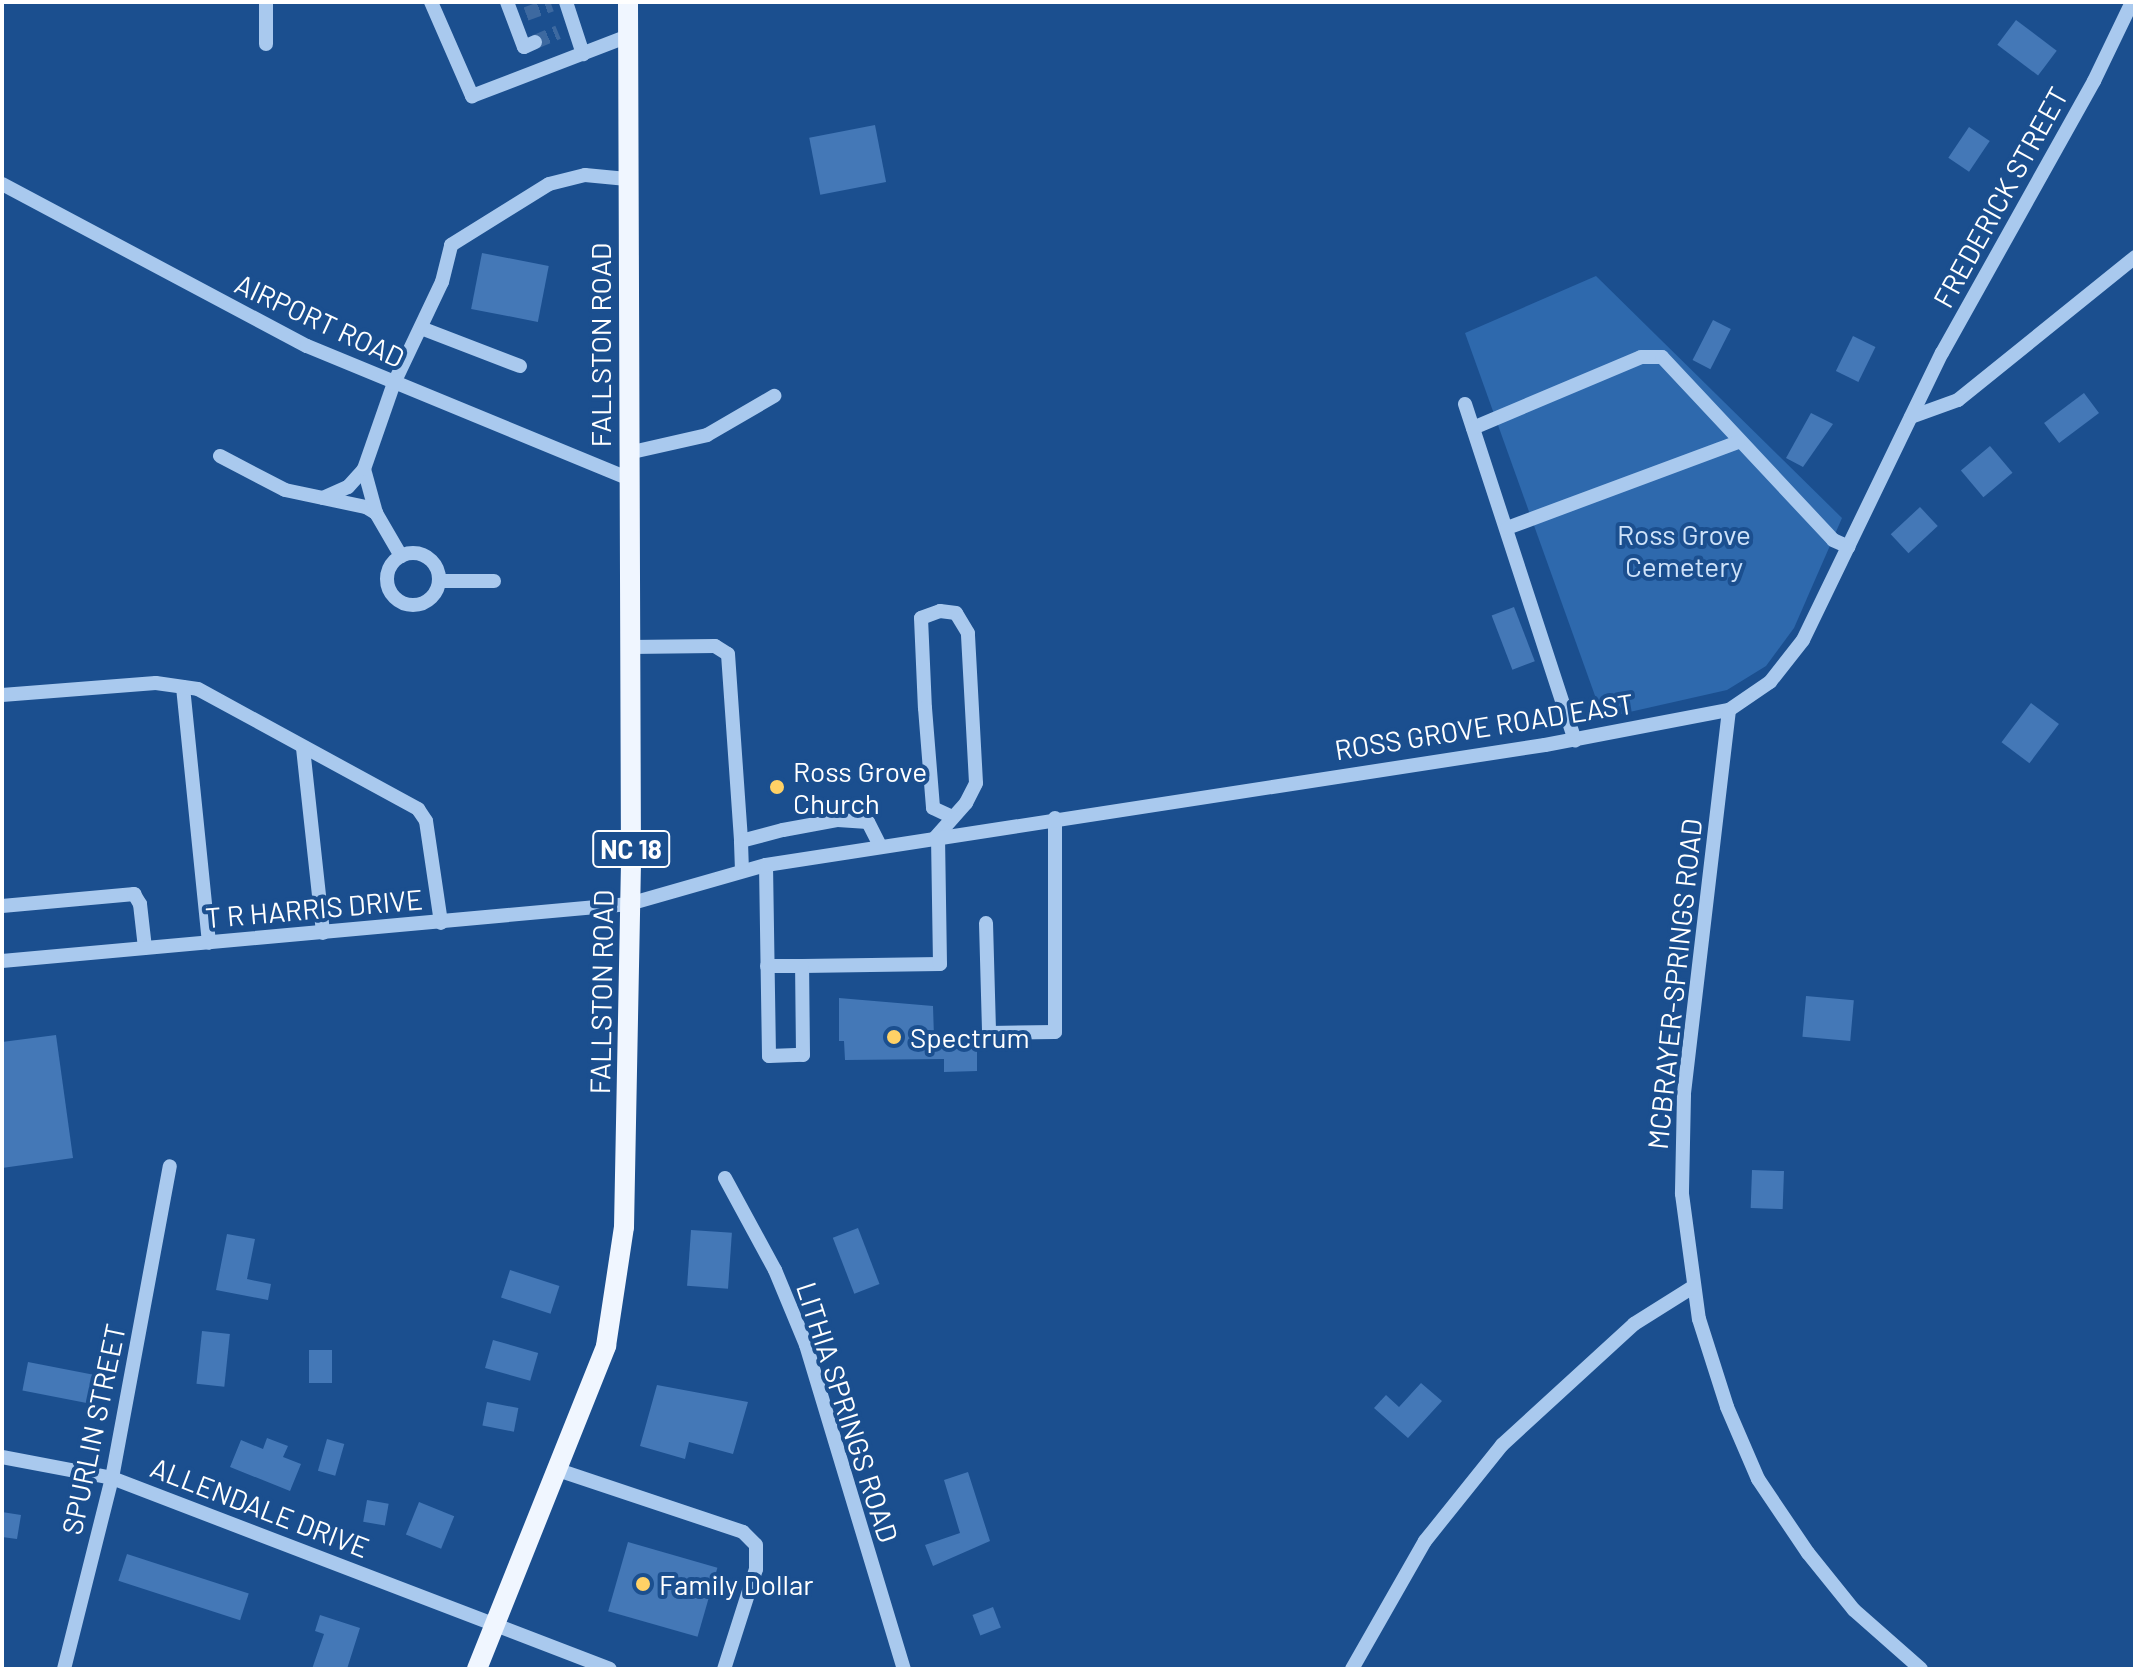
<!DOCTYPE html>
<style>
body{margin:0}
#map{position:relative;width:2137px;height:1671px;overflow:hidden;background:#1b4f8f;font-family:Barlow,sans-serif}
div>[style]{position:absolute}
.green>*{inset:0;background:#2e69ad}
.building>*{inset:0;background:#4478b7;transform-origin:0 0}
.minor-tunnel>*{height:14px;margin-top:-7px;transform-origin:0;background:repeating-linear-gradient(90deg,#3d69a0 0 14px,transparent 0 21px)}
.minor>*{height:14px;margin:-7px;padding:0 7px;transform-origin:7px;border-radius:7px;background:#a9c9ee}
.minor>.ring{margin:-7px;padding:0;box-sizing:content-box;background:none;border:14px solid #a9c9ee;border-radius:50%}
.major>*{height:20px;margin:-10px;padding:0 10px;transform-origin:10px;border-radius:10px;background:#f0f6ff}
.dots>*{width:22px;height:22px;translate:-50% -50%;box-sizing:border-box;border:4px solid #1b4f8f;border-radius:50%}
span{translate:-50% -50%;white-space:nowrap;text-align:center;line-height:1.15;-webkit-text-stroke:8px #1b4f8f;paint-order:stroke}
.shield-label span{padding:2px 6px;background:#1b4f8f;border:2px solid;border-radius:6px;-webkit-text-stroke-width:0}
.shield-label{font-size:26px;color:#fff;font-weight:700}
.street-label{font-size:28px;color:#fff}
.park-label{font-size:28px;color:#cfe3fa}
.poi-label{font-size:28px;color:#fff}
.left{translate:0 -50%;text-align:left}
.frame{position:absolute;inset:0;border:4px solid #fff;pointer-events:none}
</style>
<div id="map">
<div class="green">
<i style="clip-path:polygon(1596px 276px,1842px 518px,1794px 628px,1766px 666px,1727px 690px,1603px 718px,1465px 333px)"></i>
</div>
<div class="building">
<i style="left:2016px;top:20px;width:51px;height:31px;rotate:37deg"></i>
<i style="left:875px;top:125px;width:58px;height:67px;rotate:79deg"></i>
<i style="left:1969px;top:127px;width:25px;height:37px;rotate:34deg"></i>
<i style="left:482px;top:253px;width:68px;height:57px;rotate:11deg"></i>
<i style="left:1713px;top:320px;width:20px;height:45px;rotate:27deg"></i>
<i style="left:1853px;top:336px;width:25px;height:39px;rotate:26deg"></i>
<i style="left:2084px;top:393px;width:25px;height:50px;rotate:53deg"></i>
<i style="clip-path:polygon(1811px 413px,1833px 424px,1803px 467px,1786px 458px)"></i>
<i style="left:1990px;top:446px;width:35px;height:38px;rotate:50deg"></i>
<i style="left:1920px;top:507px;width:26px;height:40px;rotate:47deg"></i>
<i style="left:1514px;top:607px;width:58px;height:24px;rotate:69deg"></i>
<i style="left:2031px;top:703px;width:35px;height:49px;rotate:37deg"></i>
<i style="left:1806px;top:996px;width:48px;height:41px;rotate:5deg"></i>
<i style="clip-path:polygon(839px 998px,933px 1006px,934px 1037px,977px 1036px,977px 1071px,944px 1072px,944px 1059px,845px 1060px,844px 1041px,839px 1041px)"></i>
<i style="clip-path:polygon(56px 1035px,73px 1158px,2px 1168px,2px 1042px)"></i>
<i style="left:1752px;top:1170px;width:32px;height:38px;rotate:2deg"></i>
<i style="left:858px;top:1228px;width:60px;height:27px;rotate:69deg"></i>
<i style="left:691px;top:1230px;width:41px;height:56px;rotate:4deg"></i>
<i style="clip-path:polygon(227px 1234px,255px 1239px,247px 1279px,271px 1284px,268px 1300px,216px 1290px)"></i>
<i style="left:510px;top:1270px;width:52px;height:29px;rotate:18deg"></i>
<i style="left:202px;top:1331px;width:28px;height:53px;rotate:6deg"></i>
<i style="left:493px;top:1340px;width:47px;height:29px;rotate:16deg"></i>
<i style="left:309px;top:1350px;width:23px;height:33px"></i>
<i style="left:28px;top:1362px;width:68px;height:29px;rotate:11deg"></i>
<i style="clip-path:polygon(1421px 1383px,1442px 1401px,1408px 1438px,1374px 1408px,1386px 1395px,1399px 1407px)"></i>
<i style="clip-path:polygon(657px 1385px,748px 1402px,733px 1454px,689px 1442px,685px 1459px,640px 1446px)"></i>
<i style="left:487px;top:1402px;width:32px;height:24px;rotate:11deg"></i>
<i style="clip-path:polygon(267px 1438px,288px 1446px,283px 1457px,301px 1464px,290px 1491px,230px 1467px,241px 1440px,263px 1449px)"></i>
<i style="left:327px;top:1439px;width:18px;height:33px;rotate:16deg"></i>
<i style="clip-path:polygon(968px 1472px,990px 1541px,933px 1566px,925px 1545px,960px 1533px,944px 1480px)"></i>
<i style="left:367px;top:1500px;width:22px;height:22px;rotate:10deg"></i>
<i style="left:419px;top:1502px;width:38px;height:35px;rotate:22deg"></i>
<i style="clip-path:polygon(2px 1512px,21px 1515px,17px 1539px,2px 1537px)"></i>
<i style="left:628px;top:1542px;width:93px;height:72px;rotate:16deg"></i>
<i style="left:127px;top:1554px;width:128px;height:28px;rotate:18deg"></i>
<i style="left:993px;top:1607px;width:22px;height:22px;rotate:69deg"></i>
<i style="clip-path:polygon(320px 1615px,360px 1628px,347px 1669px,312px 1669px,324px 1634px,315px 1631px)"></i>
</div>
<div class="minor-tunnel">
<i style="left:526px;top:14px;width:27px;rotate:-20deg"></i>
<i style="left:535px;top:42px;width:25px;rotate:-23deg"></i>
</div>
<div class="minor">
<i style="left:266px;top:2px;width:42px;rotate:90deg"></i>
<i style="left:431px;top:2px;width:103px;rotate:66.4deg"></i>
<i style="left:472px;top:96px;width:167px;rotate:-21deg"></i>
<i style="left:507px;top:2px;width:48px;rotate:69.3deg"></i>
<i style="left:524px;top:47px;width:12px;rotate:-24deg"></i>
<i style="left:566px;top:2px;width:55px;rotate:71.9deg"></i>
<i style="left:2px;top:184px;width:345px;rotate:28deg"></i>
<i style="left:307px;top:346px;width:347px;rotate:22.4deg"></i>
<i style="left:421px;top:328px;width:106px;rotate:21deg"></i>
<i style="left:1465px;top:404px;width:354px;rotate:71.9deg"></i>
<i style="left:1911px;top:417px;width:50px;rotate:-19.9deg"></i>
<i style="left:1958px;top:400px;width:228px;rotate:-38.9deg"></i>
<i style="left:1473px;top:428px;width:182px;rotate:-22.9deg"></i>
<i style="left:1641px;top:357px;width:21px"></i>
<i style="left:1662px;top:357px;width:250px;rotate:46.9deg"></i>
<i style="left:1833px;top:540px;width:17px;rotate:24deg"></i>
<i style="left:628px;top:453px;width:81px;rotate:-12.8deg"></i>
<i style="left:707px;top:435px;width:78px;rotate:-30.2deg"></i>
<i style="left:220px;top:456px;width:73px;rotate:27.6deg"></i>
<i style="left:285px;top:490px;width:83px;rotate:11.9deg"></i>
<i style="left:366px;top:507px;width:12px;rotate:31deg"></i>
<i style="left:376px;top:513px;width:50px;rotate:59.8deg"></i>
<i style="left:364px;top:469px;width:46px;rotate:74.7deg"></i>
<i style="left:323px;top:498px;width:27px;rotate:-24deg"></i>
<i style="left:348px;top:487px;width:24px;rotate:-48deg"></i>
<i style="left:364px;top:469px;width:91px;rotate:-70.8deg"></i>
<i style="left:394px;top:383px;width:112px;rotate:-64.6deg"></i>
<i style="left:442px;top:282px;width:38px;rotate:-76deg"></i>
<i style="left:451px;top:245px;width:115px;rotate:-31.9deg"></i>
<i style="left:549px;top:184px;width:37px;rotate:-14deg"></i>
<i style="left:585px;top:175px;width:42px;rotate:5.4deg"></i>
<i style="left:1507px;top:528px;width:246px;rotate:-20.4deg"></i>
<i class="ring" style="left:387px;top:553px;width:38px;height:38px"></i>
<i style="left:439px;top:581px;width:55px"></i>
<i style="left:630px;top:647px;width:85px;rotate:-0.7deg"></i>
<i style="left:715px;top:646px;width:15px;rotate:32deg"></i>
<i style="left:728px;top:654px;width:187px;rotate:86deg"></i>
<i style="left:183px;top:687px;width:257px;rotate:84.2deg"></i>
<i style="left:2px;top:695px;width:154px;rotate:-4.5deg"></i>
<i style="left:156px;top:683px;width:42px;rotate:8.1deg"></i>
<i style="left:198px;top:689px;width:251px;rotate:28.6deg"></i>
<i style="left:418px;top:809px;width:14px;rotate:56deg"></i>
<i style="left:426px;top:821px;width:103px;rotate:81.6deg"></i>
<i style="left:1729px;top:710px;width:388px;rotate:96.7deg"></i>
<i style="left:1684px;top:1095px;width:99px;rotate:91.2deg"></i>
<i style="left:1682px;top:1194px;width:126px;rotate:82.3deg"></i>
<i style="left:1699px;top:1319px;width:92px;rotate:72.3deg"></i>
<i style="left:1727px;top:1407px;width:78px;rotate:66.7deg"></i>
<i style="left:1758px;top:1479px;width:89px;rotate:56deg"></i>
<i style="left:1808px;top:1553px;width:73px;rotate:51.1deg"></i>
<i style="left:1854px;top:1610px;width:89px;rotate:41.4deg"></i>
<i style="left:303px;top:748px;width:186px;rotate:83.8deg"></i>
<i style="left:935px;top:838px;width:47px;rotate:-48.5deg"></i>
<i style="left:966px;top:803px;width:22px;rotate:-63deg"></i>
<i style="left:976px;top:783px;width:150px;rotate:-93.1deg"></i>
<i style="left:968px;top:633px;width:23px;rotate:-121deg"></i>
<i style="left:956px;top:613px;width:16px;rotate:-173deg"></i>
<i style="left:940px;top:611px;width:20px;rotate:160deg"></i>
<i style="left:921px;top:618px;width:90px;rotate:87.5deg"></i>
<i style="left:925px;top:708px;width:100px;rotate:85.4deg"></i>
<i style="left:933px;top:808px;width:21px;rotate:25deg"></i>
<i style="left:766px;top:865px;width:191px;rotate:89.1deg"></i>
<i style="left:769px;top:1056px;width:34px;rotate:-2deg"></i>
<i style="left:803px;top:1055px;width:89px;rotate:-90.6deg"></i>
<i style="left:802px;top:966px;width:138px;rotate:-0.8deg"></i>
<i style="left:940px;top:964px;width:127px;rotate:-90.9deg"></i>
<i style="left:742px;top:871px;width:30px;rotate:-92deg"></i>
<i style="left:741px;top:841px;width:43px;rotate:-14.7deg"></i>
<i style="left:783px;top:830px;width:56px;rotate:-10.3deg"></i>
<i style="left:838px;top:820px;width:30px;rotate:4deg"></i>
<i style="left:868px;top:822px;width:27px;rotate:63deg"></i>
<i style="left:2px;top:906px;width:133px;rotate:-5.2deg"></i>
<i style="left:134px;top:894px;width:12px;rotate:59deg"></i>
<i style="left:140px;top:904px;width:44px;rotate:83.5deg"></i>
<i style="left:986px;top:923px;width:110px;rotate:88.4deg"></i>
<i style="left:989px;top:1033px;width:66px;rotate:-0.9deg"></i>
<i style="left:1055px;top:1032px;width:214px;rotate:-90deg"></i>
<i style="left:2px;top:961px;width:630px;rotate:-5.19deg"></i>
<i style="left:629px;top:904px;width:142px;rotate:-15.9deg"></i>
<i style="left:766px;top:865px;width:788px;rotate:-8.76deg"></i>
<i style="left:1545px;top:745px;width:187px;rotate:-10.8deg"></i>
<i style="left:1729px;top:710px;width:50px;rotate:-34.3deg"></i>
<i style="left:1770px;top:682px;width:53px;rotate:-51.8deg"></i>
<i style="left:1803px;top:640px;width:319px;rotate:-64.2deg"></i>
<i style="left:1942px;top:353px;width:312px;rotate:-60.8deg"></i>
<i style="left:2094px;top:81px;width:88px;rotate:-64.3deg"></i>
<i style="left:767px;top:966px;width:35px"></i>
<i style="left:725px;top:1178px;width:105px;rotate:61.5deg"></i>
<i style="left:775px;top:1270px;width:81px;rotate:67.5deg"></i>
<i style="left:806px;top:1345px;width:338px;rotate:73.2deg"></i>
<i style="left:2px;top:1457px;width:112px;rotate:10.8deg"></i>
<i style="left:112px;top:1478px;width:533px;rotate:20.98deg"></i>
<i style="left:558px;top:1470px;width:195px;rotate:18.5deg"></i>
<i style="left:743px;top:1532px;width:18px;rotate:45deg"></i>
<i style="left:756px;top:1545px;width:24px;rotate:90deg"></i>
<i style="left:756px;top:1569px;width:105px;rotate:107.7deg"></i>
<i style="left:64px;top:1669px;width:197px;rotate:-75.9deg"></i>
<i style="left:112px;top:1478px;width:317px;rotate:-79.5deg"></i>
<i style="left:1352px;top:1669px;width:147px;rotate:-60.3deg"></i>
<i style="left:1425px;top:1541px;width:123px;rotate:-51.3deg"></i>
<i style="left:1502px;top:1445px;width:179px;rotate:-42.5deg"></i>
<i style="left:1634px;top:1324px;width:70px;rotate:-32.1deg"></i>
</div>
<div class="major">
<i style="left:477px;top:1669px;width:348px;rotate:-68.2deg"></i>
<i style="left:606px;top:1346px;width:120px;rotate:-81.4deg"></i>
<i style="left:624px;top:1227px;width:364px;rotate:-88.9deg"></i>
<i style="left:631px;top:863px;width:861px;rotate:-90.2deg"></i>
</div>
<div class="dots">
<i style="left:777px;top:787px;background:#ffd166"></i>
<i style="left:894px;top:1037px;background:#ffd166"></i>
<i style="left:643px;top:1584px;background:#ffd166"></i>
</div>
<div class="shield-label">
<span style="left:631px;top:849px">NC 18</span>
</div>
<div class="street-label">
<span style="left:2000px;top:197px;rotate:-61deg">FREDERICK STREET</span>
<span style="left:320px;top:320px;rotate:25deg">AIRPORT ROAD</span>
<span style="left:600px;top:345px;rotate:-90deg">FALLSTON ROAD</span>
<span style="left:1484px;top:726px;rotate:-9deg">ROSS GROVE ROAD EAST</span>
<span style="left:314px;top:908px;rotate:-5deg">T R HARRIS DRIVE</span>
<span style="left:1674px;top:984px;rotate:-84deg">MCBRAYER-SPRINGS ROAD</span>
<span style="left:601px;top:992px;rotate:-89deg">FALLSTON ROAD</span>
<span style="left:848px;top:1412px;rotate:72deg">LITHIA SPRINGS ROAD</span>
<span style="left:93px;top:1429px;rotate:-78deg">SPURLIN STREET</span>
<span style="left:260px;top:1507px;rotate:21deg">ALLENDALE DRIVE</span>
</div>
<div class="park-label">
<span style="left:1684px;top:550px">Ross Grove<br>Cemetery</span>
</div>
<div class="poi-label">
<span class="left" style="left:793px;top:787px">Ross Grove<br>Church</span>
<span class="left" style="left:910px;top:1037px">Spectrum</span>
<span class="left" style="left:659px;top:1584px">Family Dollar</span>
</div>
<div class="frame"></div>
</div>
